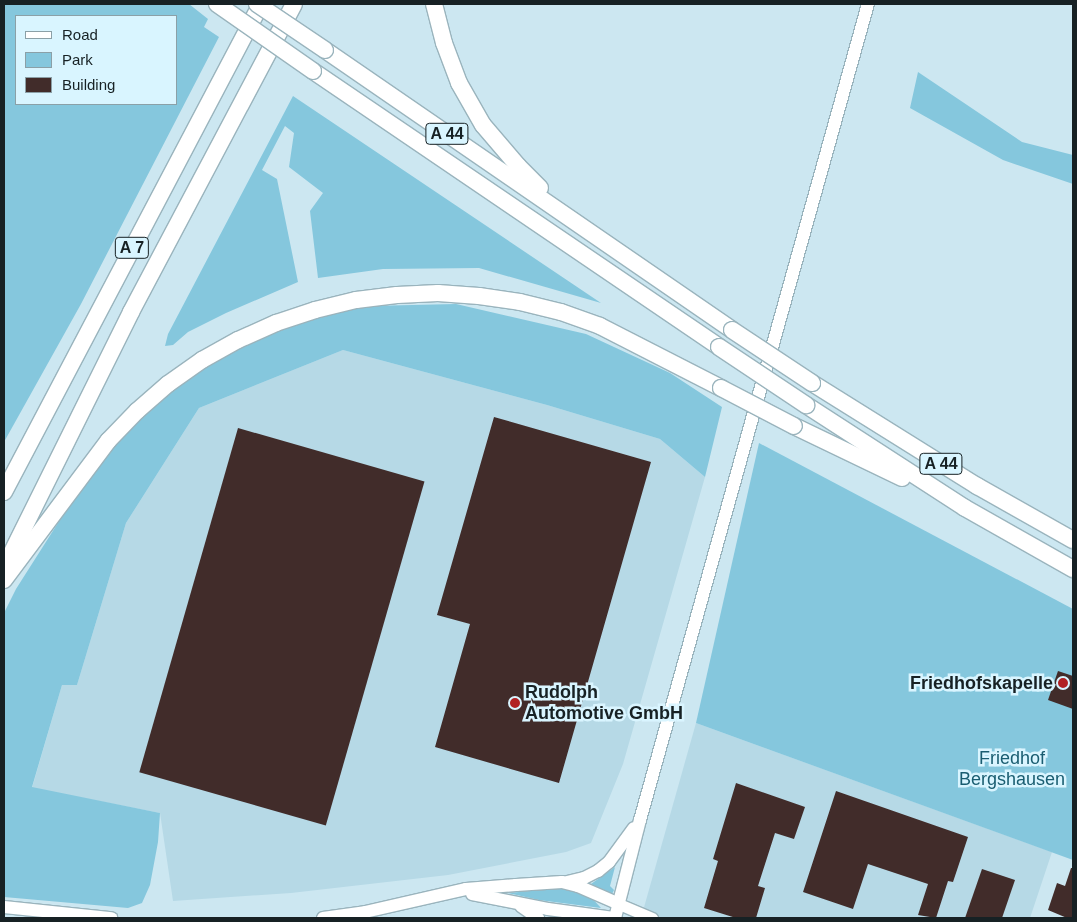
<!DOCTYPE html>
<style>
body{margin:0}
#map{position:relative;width:1077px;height:922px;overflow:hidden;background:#cce7f1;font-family:Arial,sans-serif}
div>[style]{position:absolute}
.built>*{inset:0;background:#b6d9e6}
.green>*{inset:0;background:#85c7dd}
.building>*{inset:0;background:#412c2a;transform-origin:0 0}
.roads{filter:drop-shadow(1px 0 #9ab4bd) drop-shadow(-1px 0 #9ab4bd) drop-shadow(0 1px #9ab4bd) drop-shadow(0 -1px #9ab4bd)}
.tertiary>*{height:11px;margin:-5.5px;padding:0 5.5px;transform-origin:5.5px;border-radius:5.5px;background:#fff}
.secondary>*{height:12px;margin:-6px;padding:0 6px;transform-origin:6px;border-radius:6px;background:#fff}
.motorway>*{height:16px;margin:-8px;padding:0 8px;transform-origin:8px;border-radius:8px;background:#fff}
.bridges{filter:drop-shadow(1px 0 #9ab4bd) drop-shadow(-1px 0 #9ab4bd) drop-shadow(0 1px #9ab4bd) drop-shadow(0 -1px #9ab4bd)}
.motorway-bridge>*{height:16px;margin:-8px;padding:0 8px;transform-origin:8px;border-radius:8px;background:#fff}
.dots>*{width:14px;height:14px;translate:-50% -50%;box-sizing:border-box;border:2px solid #d9f5ff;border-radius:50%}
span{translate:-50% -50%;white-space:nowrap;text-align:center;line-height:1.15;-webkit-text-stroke:5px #d9f5ff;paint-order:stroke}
.shield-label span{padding:1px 4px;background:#d9f5ff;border:1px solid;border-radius:4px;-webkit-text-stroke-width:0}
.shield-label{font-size:16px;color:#172124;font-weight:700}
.poi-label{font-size:18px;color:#172124;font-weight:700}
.right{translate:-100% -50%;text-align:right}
.left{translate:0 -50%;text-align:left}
.park-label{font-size:18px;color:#195d71}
.frame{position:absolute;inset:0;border:5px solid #172124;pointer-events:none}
.legend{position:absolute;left:15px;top:15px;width:162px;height:90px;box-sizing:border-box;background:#d9f5ff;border:1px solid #8ba0a7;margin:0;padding:6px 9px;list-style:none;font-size:15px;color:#172124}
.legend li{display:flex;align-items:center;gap:10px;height:25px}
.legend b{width:25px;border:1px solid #8ba0a7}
</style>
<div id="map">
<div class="built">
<i style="clip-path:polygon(343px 350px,547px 405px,660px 439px,705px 477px,623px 764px,591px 843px,566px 852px,448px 875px,291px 893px,173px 901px,160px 813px,32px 788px,62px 685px,77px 685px,126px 523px,199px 408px)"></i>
<i style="clip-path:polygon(696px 723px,1052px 852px,1030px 918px,641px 918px)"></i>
</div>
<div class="green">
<i style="clip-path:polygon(evenodd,4px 4px,189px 4px,208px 19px,204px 27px,219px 37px,81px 304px,4px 442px,4px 4px,16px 16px,176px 16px,176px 104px,16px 104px,16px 16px)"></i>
<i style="clip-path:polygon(918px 72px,1022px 142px,1073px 155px,1073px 184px,1003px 160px,910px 108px)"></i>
<i style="clip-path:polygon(293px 96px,601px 303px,479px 268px,383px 269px,318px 278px,310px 211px,323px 193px,289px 167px,294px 133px,285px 126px,262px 170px,277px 179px,298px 282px,226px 313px,188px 332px,173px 345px,165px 346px,168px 334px)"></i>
<i style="clip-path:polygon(456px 304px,586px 334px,670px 373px,722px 407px,705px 477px,660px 439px,547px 405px,343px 350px,199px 408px,126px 523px,77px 685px,62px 685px,32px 787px,160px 813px,158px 842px,150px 885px,142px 903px,128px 908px,4px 897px,4px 613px,16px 589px,91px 471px,156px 401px,204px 365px,291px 321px,369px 306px)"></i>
<i style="clip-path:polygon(759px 443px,1073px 609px,1073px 860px,696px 723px)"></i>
<i style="clip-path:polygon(615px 867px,610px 886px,614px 890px,612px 894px,591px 884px)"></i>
<i style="clip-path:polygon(562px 888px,590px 896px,601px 908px,539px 900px,508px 893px)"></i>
</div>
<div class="building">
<i style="clip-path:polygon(494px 417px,651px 462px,559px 783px,435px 747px,470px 624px,437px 615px)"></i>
<i style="left:238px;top:428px;width:194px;height:358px;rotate:16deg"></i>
<i style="clip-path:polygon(1058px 671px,1073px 676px,1073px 709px,1048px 700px)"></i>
<i style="clip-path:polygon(736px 783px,805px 807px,794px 839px,775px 833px,758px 886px,765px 888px,756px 918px,736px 918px,704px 908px,718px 861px,713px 859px)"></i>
<i style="clip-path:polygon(836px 791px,968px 837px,953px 882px,948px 881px,936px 918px,918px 915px,928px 884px,868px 864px,853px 909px,803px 892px)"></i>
<i style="clip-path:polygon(1071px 868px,1073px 868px,1073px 918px,1067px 918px,1048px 910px,1057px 883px,1065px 886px)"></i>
<i style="clip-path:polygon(982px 869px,1015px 880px,1002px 918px,965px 918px)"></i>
</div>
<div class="roads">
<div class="tertiary">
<i style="left:619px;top:904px;width:36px;rotate:23deg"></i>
</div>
<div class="secondary">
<i style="left:567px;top:882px;width:17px;rotate:-13deg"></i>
<i style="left:584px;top:878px;width:16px;rotate:-27deg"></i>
<i style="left:598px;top:871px;width:14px;rotate:-39deg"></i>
<i style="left:609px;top:862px;width:42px;rotate:-53.7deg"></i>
<i style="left:472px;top:894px;width:77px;rotate:11.2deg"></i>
<i style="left:548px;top:909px;width:68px;rotate:7.7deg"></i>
<i style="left:521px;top:906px;width:21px;rotate:35deg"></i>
<i style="left:4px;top:907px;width:108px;rotate:5.9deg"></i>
<i style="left:323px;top:918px;width:42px;rotate:-8.1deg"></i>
<i style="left:365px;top:912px;width:104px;rotate:-12.8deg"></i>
<i style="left:466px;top:889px;width:50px;rotate:-4.6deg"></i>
<i style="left:516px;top:885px;width:46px;rotate:-3.7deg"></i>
<i style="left:562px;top:882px;width:16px;rotate:14deg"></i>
<i style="left:578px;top:886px;width:45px;rotate:23.7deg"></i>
<i style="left:615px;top:918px;width:101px;rotate:-75.7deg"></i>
<i style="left:640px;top:820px;width:847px;rotate:-74.39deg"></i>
</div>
<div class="motorway">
<i style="left:434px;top:4px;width:40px;rotate:75.6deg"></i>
<i style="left:444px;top:43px;width:43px;rotate:69.4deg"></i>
<i style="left:459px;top:83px;width:48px;rotate:60.3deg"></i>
<i style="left:483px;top:125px;width:54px;rotate:49.5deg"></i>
<i style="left:518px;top:166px;width:31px;rotate:45deg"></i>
<i style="left:325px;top:50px;width:494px;rotate:34.5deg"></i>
<i style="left:313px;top:71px;width:491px;rotate:34.2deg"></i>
<i style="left:812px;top:383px;width:195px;rotate:32deg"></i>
<i style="left:977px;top:486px;width:110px;rotate:29.4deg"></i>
<i style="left:806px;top:405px;width:189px;rotate:32.9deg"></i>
<i style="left:965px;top:508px;width:124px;rotate:29.5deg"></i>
<i style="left:794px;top:426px;width:120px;rotate:25.7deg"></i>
<i style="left:4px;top:492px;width:552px;rotate:-62.23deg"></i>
<i style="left:5px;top:566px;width:284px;rotate:-63.6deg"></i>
<i style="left:131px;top:312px;width:348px;rotate:-62.1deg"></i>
<i style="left:4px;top:580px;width:174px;rotate:-53.2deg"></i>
<i style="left:108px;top:441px;width:42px;rotate:-46deg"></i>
<i style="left:137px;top:411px;width:41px;rotate:-41.1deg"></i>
<i style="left:168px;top:384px;width:42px;rotate:-35.2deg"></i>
<i style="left:202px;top:360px;width:41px;rotate:-29.1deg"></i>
<i style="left:238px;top:340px;width:42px;rotate:-24.1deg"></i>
<i style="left:276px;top:323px;width:41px;rotate:-18.4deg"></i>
<i style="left:315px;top:310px;width:42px;rotate:-13.7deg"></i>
<i style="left:356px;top:300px;width:41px;rotate:-7deg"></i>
<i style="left:397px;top:295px;width:41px;rotate:-2.8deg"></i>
<i style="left:438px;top:293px;width:41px;rotate:4.2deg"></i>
<i style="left:479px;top:296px;width:41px;rotate:8.3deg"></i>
<i style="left:520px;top:302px;width:42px;rotate:13.7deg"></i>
<i style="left:561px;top:312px;width:41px;rotate:19.7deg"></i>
<i style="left:600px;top:326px;width:136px;rotate:27.1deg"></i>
</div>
</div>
<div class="bridges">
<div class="motorway-bridge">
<i style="left:217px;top:4px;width:117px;rotate:34.9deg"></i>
<i style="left:257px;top:4px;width:82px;rotate:34.1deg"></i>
<i style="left:732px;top:330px;width:96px;rotate:33.5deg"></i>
<i style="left:719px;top:347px;width:105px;rotate:33.7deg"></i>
<i style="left:721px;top:388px;width:82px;rotate:27.5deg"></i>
</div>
</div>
<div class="dots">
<i style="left:1063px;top:683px;background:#b12123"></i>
<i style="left:515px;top:703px;background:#b12123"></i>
</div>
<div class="shield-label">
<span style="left:447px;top:134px">A 44</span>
<span style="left:132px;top:248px">A 7</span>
<span style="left:941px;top:464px">A 44</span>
</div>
<div class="poi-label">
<span class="right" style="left:1053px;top:683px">Friedhofskapelle</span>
<span class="left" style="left:525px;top:703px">Rudolph<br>Automotive GmbH</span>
</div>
<div class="park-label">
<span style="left:1012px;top:769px">Friedhof<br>Bergshausen</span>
</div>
<div class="frame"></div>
<ul class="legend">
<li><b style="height:6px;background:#fff"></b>Road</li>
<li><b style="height:14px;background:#85c7dd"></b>Park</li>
<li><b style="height:14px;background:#412c2a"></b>Building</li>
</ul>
</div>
